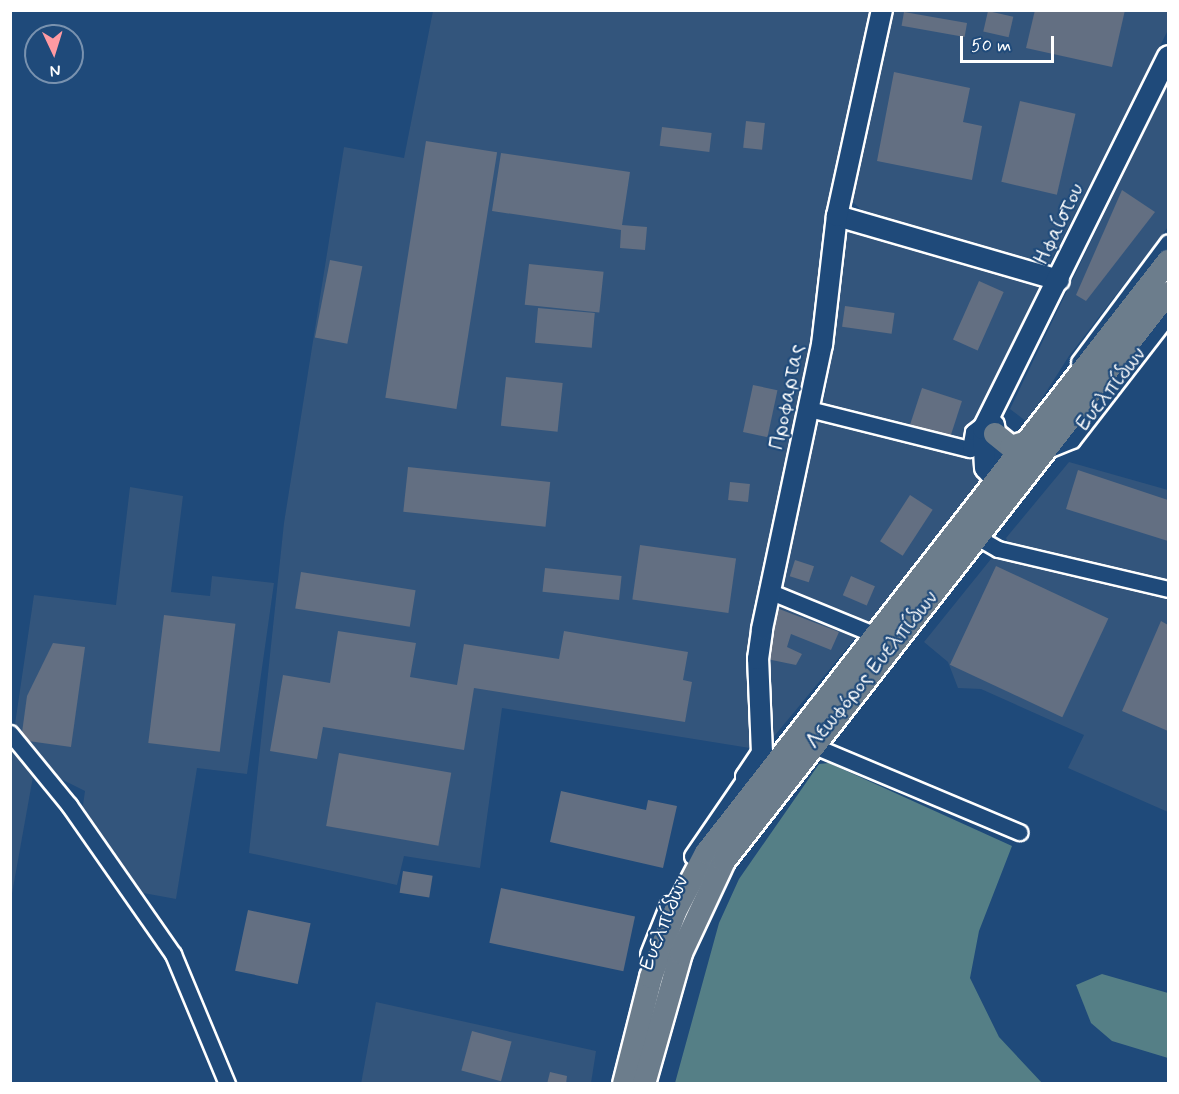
<!DOCTYPE html>
<meta charset="utf-8">
<style>
body{margin:0}
#map{position:relative;width:1179px;height:1094px;overflow:hidden;background:#1f4a7a;font-family:Mynerve,sans-serif}
div>[style]{position:absolute}
.built>*{inset:0;background:#33557c}
.green>*{inset:0;background:#557f86}
.building>*{inset:0;background:#636f82;transform-origin:0 0}
.roads{filter:drop-shadow(2px 0 #fff) drop-shadow(-2px 0 #fff) drop-shadow(0 2px #fff) drop-shadow(0 -2px #fff)}
.street>*{height:15px;margin:-7.5px;padding:0 7.5px;transform-origin:7.5px;border-radius:7.5px;background:#1f4a7a}
.secondary>*{height:20px;margin:-10px;padding:0 10px;transform-origin:10px;border-radius:10px;background:#1f4a7a}
.primary>*{height:22px;margin:-11px;padding:0 11px;transform-origin:11px;border-radius:11px;background:#6c7d8c}
span{translate:-50% -50%;white-space:nowrap;text-align:center;line-height:1.15;-webkit-text-stroke:4.5px #1f4a7a;paint-order:stroke}
.street-label{font-size:21px;color:#fff}
.frame{position:absolute;inset:0;border:12px solid #fff;pointer-events:none}
.north{position:absolute;left:24px;top:24px;width:60px;height:60px;box-sizing:border-box;background:#1f4a7a;border:2px solid #7992af;border-radius:50%;rotate:176deg;font-size:16px;font-weight:700;line-height:24px;text-align:center;color:#fff}
.north::after{content:'';display:block;margin:auto;width:21px;height:27px;background:#ff9aa2;clip-path:polygon(50% 0,100% 100%,50% 72%,0 100%)}
.scale{position:absolute;left:960px;top:36px;width:94px;height:27px;box-sizing:border-box;border:3px solid #fff;border-top:0;padding-left:8px;font-size:18px;line-height:21px;white-space:nowrap;color:#fff;-webkit-text-stroke:4px #1f4a7a;paint-order:stroke}
</style>
<div id="map">
<div class="built">
<i style="clip-path:polygon(433px 11px,876px 11px,790px 484px,756px 749px,502px 708px,480px 868px,404px 856px,397px 885px,249px 853px,284px 523px,344px 147px,404px 158px)"></i>
<i style="clip-path:polygon(891px 11px,1168px 11px,1168px 30px,1048px 267px,862px 211px,850px 199px)"></i>
<i style="clip-path:polygon(1168px 82px,1168px 227px,1069px 356px,1027px 422px,1010px 409px)"></i>
<i style="clip-path:polygon(847px 230px,1042px 282px,976px 418px,972px 449px,983px 484px,771px 740px,769px 660px,789px 541px,826px 389px)"></i>
<i style="clip-path:polygon(1069px 462px,1168px 490px,1168px 584px,1011px 548px,1006px 538px)"></i>
<i style="clip-path:polygon(130px 487px,183px 496px,171px 592px,210px 596px,212px 576px,274px 583px,247px 774px,197px 768px,176px 899px,138px 892px,82px 812px,85px 791px,57px 777px,14px 731px,34px 595px,116px 605px)"></i>
<i style="clip-path:polygon(995px 554px,1168px 591px,1168px 812px,1068px 768px,1084px 735px,981px 689px,958px 688px,948px 662px,924px 642px)"></i>
<i style="clip-path:polygon(11px 743px,34px 771px,11px 899px)"></i>
<i style="clip-path:polygon(376px 1002px,596px 1051px,591px 1083px,361px 1084px)"></i>
</div>
<div class="green">
<i style="clip-path:polygon(829px 763px,1012px 846px,979px 931px,970px 978px,999px 1037px,1042px 1083px,675px 1083px,719px 923px,739px 879px,819px 764px)"></i>
<i style="clip-path:polygon(1102px 974px,1168px 993px,1168px 1058px,1112px 1041px,1091px 1023px,1076px 985px)"></i>
</div>
<div class="building">
<i style="clip-path:polygon(1035px 10px,1125px 10px,1112px 67px,1026px 48px)"></i>
<i style="left:988px;top:11px;width:26px;height:21px;rotate:13deg"></i>
<i style="left:904px;top:12px;width:64px;height:14px;rotate:10deg"></i>
<i style="clip-path:polygon(894px 72px,970px 88px,963px 122px,982px 126px,972px 180px,877px 161px)"></i>
<i style="left:1020px;top:101px;width:57px;height:83px;rotate:13deg"></i>
<i style="left:746px;top:121px;width:19px;height:27px;rotate:6deg"></i>
<i style="left:662px;top:127px;width:50px;height:19px;rotate:7deg"></i>
<i style="left:426px;top:141px;width:72px;height:260px;rotate:9deg"></i>
<i style="clip-path:polygon(501px 153px,630px 172px,622px 225px,647px 227px,645px 250px,620px 248px,621px 230px,492px 211px)"></i>
<i style="clip-path:polygon(1122px 190px,1155px 212px,1086px 301px,1076px 295px)"></i>
<i style="left:330px;top:260px;width:33px;height:79px;rotate:11deg"></i>
<i style="left:529px;top:264px;width:75px;height:41px;rotate:6deg"></i>
<i style="left:979px;top:281px;width:27px;height:64px;rotate:24deg"></i>
<i style="left:845px;top:306px;width:50px;height:21px;rotate:8deg"></i>
<i style="left:538px;top:308px;width:57px;height:35px;rotate:5deg"></i>
<i style="left:506px;top:377px;width:57px;height:49px;rotate:6deg"></i>
<i style="left:753px;top:385px;width:25px;height:48px;rotate:12deg"></i>
<i style="left:922px;top:388px;width:42px;height:40px;rotate:18deg"></i>
<i style="left:408px;top:467px;width:143px;height:45px;rotate:6deg"></i>
<i style="clip-path:polygon(1078px 470px,1168px 500px,1168px 541px,1066px 509px)"></i>
<i style="left:730px;top:482px;width:20px;height:18px;rotate:6deg"></i>
<i style="left:910px;top:495px;width:27px;height:55px;rotate:33deg"></i>
<i style="left:640px;top:545px;width:97px;height:55px;rotate:8deg"></i>
<i style="left:795px;top:560px;width:20px;height:17px;rotate:18deg"></i>
<i style="left:996px;top:566px;width:124px;height:109px;rotate:25deg"></i>
<i style="left:545px;top:568px;width:77px;height:24px;rotate:6deg"></i>
<i style="left:301px;top:572px;width:116px;height:37px;rotate:9deg"></i>
<i style="left:851px;top:576px;width:26px;height:21px;rotate:23deg"></i>
<i style="clip-path:polygon(769px 605px,839px 632px,831px 650px,791px 634px,787px 647px,802px 654px,796px 665px,762px 658px)"></i>
<i style="left:164px;top:615px;width:72px;height:129px;rotate:7deg"></i>
<i style="clip-path:polygon(1161px 621px,1168px 625px,1168px 731px,1122px 711px)"></i>
<i style="clip-path:polygon(338px 631px,416px 643px,410px 677px,457px 685px,464px 644px,559px 659px,564px 631px,688px 652px,683px 680px,692px 682px,685px 722px,474px 688px,464px 750px,323px 727px,317px 759px,270px 751px,283px 675px,330px 683px)"></i>
<i style="clip-path:polygon(53px 643px,85px 647px,71px 747px,21px 740px,27px 696px)"></i>
<i style="left:339px;top:753px;width:114px;height:74px;rotate:10deg"></i>
<i style="clip-path:polygon(561px 791px,646px 810px,648px 800px,677px 806px,663px 868px,550px 842px)"></i>
<i style="left:403px;top:871px;width:30px;height:22px;rotate:9deg"></i>
<i style="left:501px;top:888px;width:137px;height:56px;rotate:12deg"></i>
<i style="left:248px;top:910px;width:64px;height:62px;rotate:12deg"></i>
<i style="left:472px;top:1031px;width:41px;height:41px;rotate:15deg"></i>
<i style="clip-path:polygon(550px 1072px,567px 1076px,566px 1084px,547px 1084px)"></i>
</div>
<div class="roads">
<div class="street">
<i style="left:1079px;top:362px;width:149px;rotate:-53.4deg"></i>
<i style="left:809px;top:409px;width:166px;rotate:14deg"></i>
<i style="left:970px;top:449px;width:17px;rotate:-80deg"></i>
<i style="left:973px;top:432px;width:16px;rotate:-38deg"></i>
<i style="left:1045px;top:451px;width:29px;rotate:-22deg"></i>
<i style="left:1072px;top:440px;width:157px;rotate:-52.3deg"></i>
<i style="left:977px;top:537px;width:24px;rotate:30deg"></i>
<i style="left:998px;top:549px;width:175px;rotate:13.2deg"></i>
<i style="left:771px;top:592px;width:113px;rotate:22.3deg"></i>
<i style="left:10px;top:733px;width:93px;rotate:50.7deg"></i>
<i style="left:69px;top:805px;width:182px;rotate:55.1deg"></i>
<i style="left:173px;top:954px;width:141px;rotate:67.4deg"></i>
<i style="left:812px;top:745px;width:225px;rotate:22.8deg"></i>
<i style="left:692px;top:856px;width:96px;rotate:-55.6deg"></i>
<i style="left:648px;top:954px;width:54px;rotate:-68.2deg"></i>
</div>
<div class="secondary">
<i style="left:837px;top:216px;width:231px;rotate:16.1deg"></i>
<i style="left:994px;top:425px;width:34px;rotate:82deg"></i>
<i style="left:999px;top:459px;width:25px;rotate:42deg"></i>
<i style="left:1006px;top:491px;width:31px;rotate:-132deg"></i>
<i style="left:985px;top:468px;width:39px;rotate:-93deg"></i>
<i style="left:983px;top:429px;width:416px;rotate:-63.6deg"></i>
<i style="left:754px;top:786px;width:12px;rotate:-132deg"></i>
<i style="left:746px;top:777px;width:29px;rotate:-56deg"></i>
<i style="left:762px;top:753px;width:94px;rotate:-92.4deg"></i>
<i style="left:758px;top:659px;width:30px;rotate:-82deg"></i>
<i style="left:762px;top:629px;width:290px;rotate:-78.1deg"></i>
<i style="left:822px;top:345px;width:130px;rotate:-83.4deg"></i>
<i style="left:837px;top:216px;width:211px;rotate:-77.7deg"></i>
</div>
<div class="primary">
<i style="left:995px;top:434px;width:21px;rotate:39deg"></i>
<i style="left:1011px;top:447px;width:17px;rotate:-17deg"></i>
<i style="left:624px;top:1084px;width:110px;rotate:-75.8deg"></i>
<i style="left:651px;top:977px;width:69px;rotate:-69.7deg"></i>
<i style="left:675px;top:912px;width:67px;rotate:-62.3deg"></i>
<i style="left:706px;top:853px;width:751px;rotate:-52.03deg"></i>
<i style="left:644px;top:1084px;width:136px;rotate:-74.2deg"></i>
<i style="left:681px;top:953px;width:102px;rotate:-64.9deg"></i>
<i style="left:724px;top:861px;width:721px;rotate:-51.99deg"></i>
</div>
</div>
<div class="street-label">
<span style="left:1059px;top:224px;rotate:-64deg">Ηφαίστου</span>
<span style="left:1111px;top:389px;rotate:-52deg">Ευελπίδων</span>
<span style="left:787px;top:397px;rotate:-79deg">Προφαρτας</span>
<span style="left:872px;top:670px;rotate:-51deg">Λεωφόρος Ευελπίδων</span>
<span style="left:664px;top:923px;rotate:-68deg">Ευελπίδων</span>
</div>
<div class="frame"></div>
<div class="north">N</div>
<div class="scale">50 m</div>
</div>
